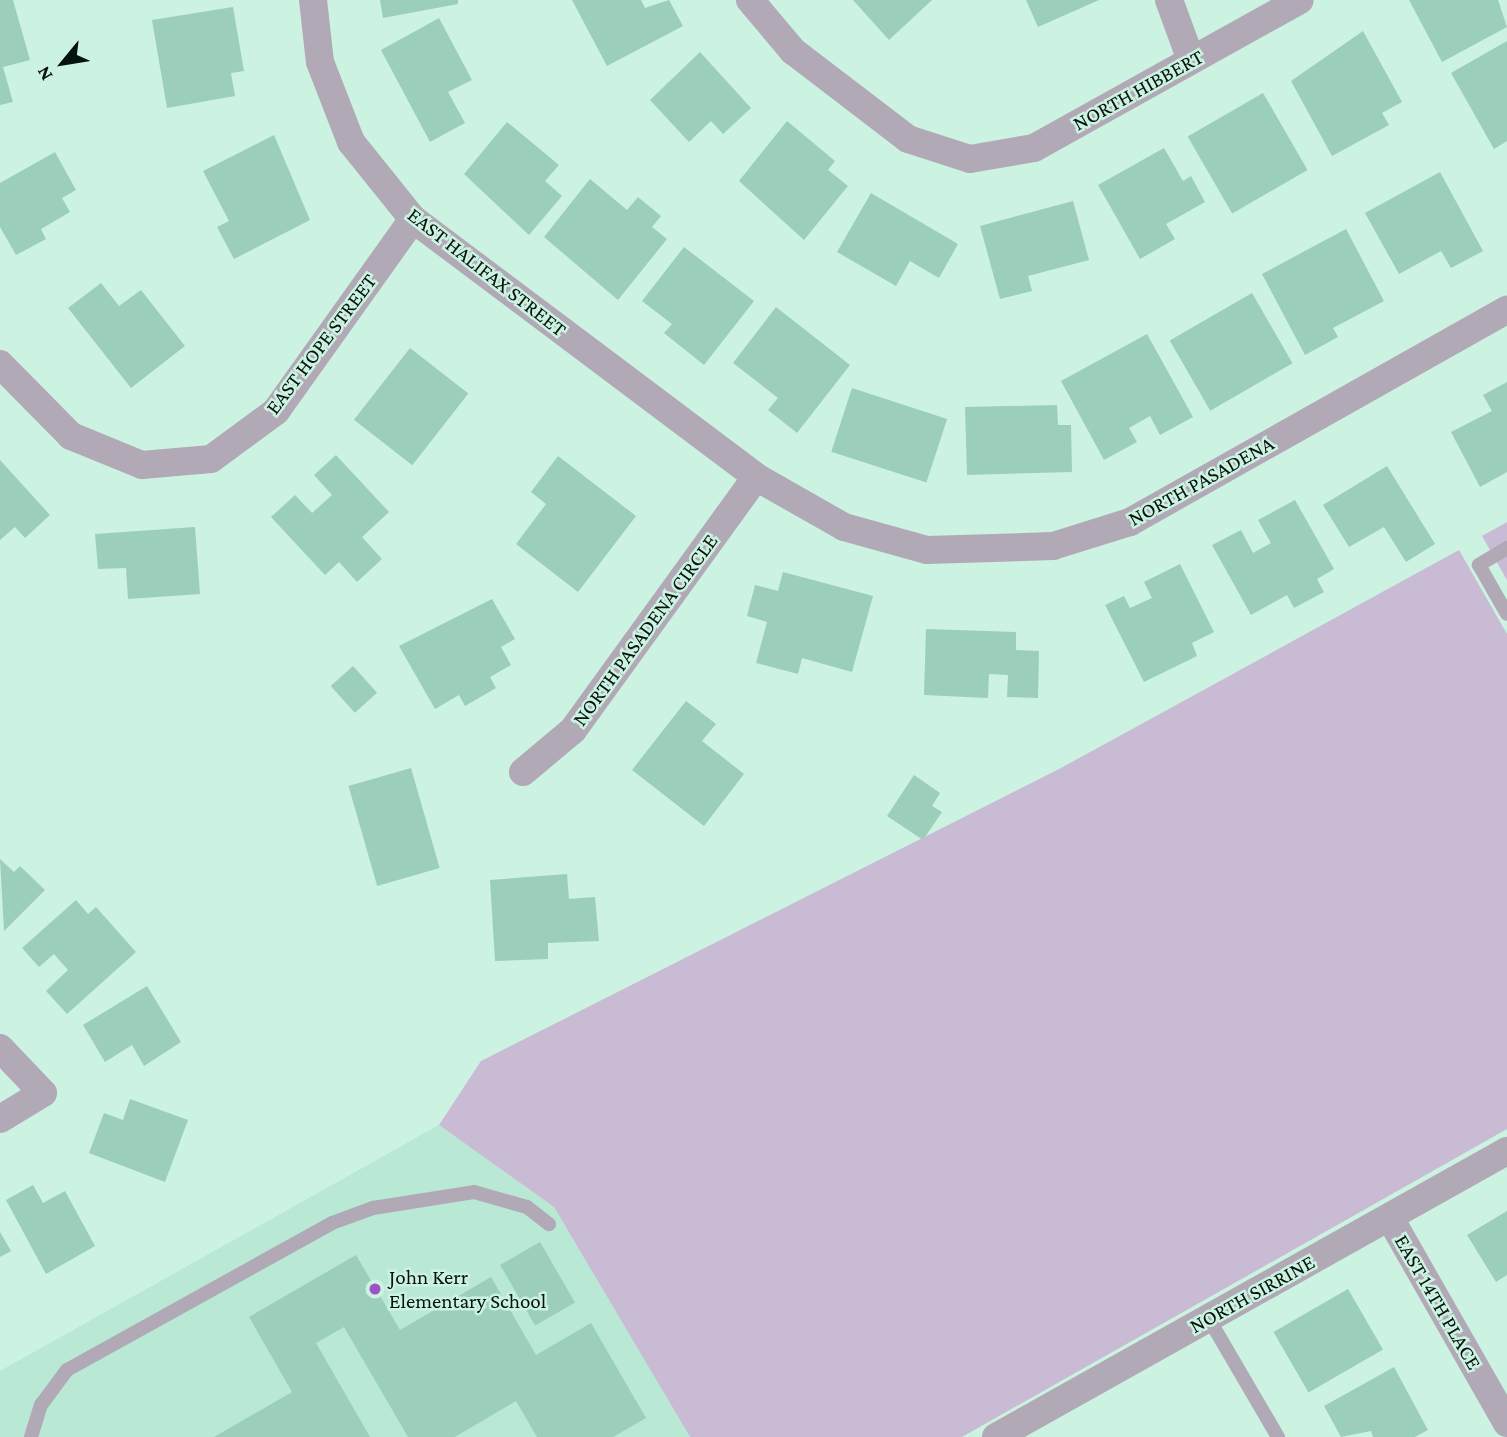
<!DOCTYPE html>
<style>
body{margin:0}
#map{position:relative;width:1507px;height:1437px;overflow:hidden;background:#ccf2e1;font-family:"Crimson Pro",serif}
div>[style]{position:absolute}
.built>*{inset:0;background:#b9e8d4}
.green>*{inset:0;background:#cabbd5}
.building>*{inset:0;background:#9bcfb9;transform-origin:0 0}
.lane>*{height:14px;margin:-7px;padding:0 7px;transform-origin:7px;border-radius:7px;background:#b1a9b6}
.street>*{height:28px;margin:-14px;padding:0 14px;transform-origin:14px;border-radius:14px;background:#b1a9b6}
.dots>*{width:19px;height:19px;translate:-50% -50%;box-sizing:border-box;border:4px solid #ccf2e1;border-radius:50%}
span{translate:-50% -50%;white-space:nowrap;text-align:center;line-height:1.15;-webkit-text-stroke:5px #ccf2e1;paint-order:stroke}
.street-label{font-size:21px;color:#06130e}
.poi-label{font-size:21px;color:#06130e}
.left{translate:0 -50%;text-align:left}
.north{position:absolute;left:28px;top:28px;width:70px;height:70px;-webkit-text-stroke:5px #ccf2e1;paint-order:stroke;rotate:240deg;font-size:19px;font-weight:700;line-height:28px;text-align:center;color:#06130e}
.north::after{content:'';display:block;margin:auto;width:24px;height:32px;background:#06130e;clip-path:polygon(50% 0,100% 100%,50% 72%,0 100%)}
</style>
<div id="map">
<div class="built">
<i style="clip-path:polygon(439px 1125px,554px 1207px,690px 1437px,0 1437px,0 1371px)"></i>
</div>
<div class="green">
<i style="clip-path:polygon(1507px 522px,1507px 580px,1482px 536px)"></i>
<i style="clip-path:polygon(1459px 550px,1507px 634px,1507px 1129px,962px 1437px,690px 1437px,554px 1207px,439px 1125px,481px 1061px,1061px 768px)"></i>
</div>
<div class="building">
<i style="clip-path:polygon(0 0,13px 0,30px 60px,3px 67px,13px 102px,0 105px)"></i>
<i style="clip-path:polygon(380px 0,458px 0,458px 4px,383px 18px)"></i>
<i style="clip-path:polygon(572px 0,641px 0,645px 8px,669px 0,683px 26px,607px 66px)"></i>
<i style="clip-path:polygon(853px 0,932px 0,889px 40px)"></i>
<i style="clip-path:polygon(1026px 0,1099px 0,1038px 27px)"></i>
<i style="clip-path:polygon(1409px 0,1498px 0,1507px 27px,1442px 62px)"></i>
<i style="clip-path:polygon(233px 7px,244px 71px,231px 73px,235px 96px,167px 108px,152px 20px)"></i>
<i style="clip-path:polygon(439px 18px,472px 80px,448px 92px,465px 123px,430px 142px,381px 50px)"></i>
<i style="clip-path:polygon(1363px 31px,1402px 102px,1382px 113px,1389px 125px,1332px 156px,1291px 81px)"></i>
<i style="clip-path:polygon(1507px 41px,1507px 141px,1494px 149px,1451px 73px)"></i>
<i style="clip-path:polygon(700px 52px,751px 108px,723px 134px,711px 121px,689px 142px,650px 100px)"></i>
<i style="left:1263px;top:93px;width:89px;height:87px;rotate:60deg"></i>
<i style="clip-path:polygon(787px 121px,835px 161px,828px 170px,848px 186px,804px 240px,739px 181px)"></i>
<i style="clip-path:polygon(507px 122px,559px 165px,545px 181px,562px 196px,529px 235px,464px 174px)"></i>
<i style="clip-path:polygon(274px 135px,310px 220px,234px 259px,217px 227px,229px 221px,203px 171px)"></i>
<i style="clip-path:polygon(1164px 148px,1183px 181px,1191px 176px,1205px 202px,1166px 224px,1175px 239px,1140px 259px,1098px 185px)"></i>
<i style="clip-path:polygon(55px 152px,76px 190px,62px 198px,70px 212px,41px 229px,46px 239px,16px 255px,0 227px,0 183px)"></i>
<i style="clip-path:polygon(1440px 172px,1483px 251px,1451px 268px,1441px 251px,1399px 274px,1365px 213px)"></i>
<i style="clip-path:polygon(590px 179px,627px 210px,638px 197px,661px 216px,652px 227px,667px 239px,618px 300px,544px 237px)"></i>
<i style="clip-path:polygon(871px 193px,958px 244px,939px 278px,910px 261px,896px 286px,837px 252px)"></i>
<i style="clip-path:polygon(1073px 201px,1089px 260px,1028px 276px,1032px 291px,1000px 299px,980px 226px)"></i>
<i style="clip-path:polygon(1346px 229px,1384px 301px,1333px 328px,1338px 337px,1305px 355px,1262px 274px)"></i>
<i style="clip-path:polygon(684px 247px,754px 301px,704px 365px,664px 333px,672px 324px,642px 301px)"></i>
<i style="clip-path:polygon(101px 283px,119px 306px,141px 290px,185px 346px,131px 388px,68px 308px)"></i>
<i style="left:1252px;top:293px;width:81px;height:95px;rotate:60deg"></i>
<i style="clip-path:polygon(776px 307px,850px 365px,797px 433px,768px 410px,778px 398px,733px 363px)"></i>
<i style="clip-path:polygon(1147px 334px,1193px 417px,1160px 435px,1150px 416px,1129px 428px,1137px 442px,1104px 460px,1061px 381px)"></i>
<i style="left:410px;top:348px;width:74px;height:91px;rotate:38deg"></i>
<i style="clip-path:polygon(1507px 382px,1507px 472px,1480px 487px,1451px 432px,1492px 411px,1483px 395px)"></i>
<i style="left:852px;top:388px;width:100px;height:67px;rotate:18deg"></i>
<i style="clip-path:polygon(1057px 405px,1058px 425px,1071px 425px,1072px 472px,967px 475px,965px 407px)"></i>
<i style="clip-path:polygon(336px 455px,389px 512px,362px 537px,382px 559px,357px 582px,339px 562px,325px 575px,271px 517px,295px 495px,312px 513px,332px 495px,314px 475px)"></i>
<i style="clip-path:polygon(558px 456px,636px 516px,578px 592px,516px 544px,546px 504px,531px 492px)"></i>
<i style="clip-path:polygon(0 460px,50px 515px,25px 538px,15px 527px,0 540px)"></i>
<i style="clip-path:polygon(1387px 466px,1435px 544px,1406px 562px,1384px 527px,1349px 547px,1323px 505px)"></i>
<i style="clip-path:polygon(1295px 500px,1334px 569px,1317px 579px,1324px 592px,1294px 608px,1287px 595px,1251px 615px,1212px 545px,1241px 530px,1253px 553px,1271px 543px,1258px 520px)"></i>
<i style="clip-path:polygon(195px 527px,200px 594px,128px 599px,126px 568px,98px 569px,95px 534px)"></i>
<i style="clip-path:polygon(1180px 564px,1214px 632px,1192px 643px,1197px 656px,1144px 682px,1105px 605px,1124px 596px,1130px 608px,1152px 598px,1144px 582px)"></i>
<i style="clip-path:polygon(783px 572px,873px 596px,852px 672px,802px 658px,798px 674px,756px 663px,767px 622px,747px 616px,755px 585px,778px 591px)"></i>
<i style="clip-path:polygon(492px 599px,515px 639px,501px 647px,511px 665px,490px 677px,496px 688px,465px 706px,459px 695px,435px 709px,399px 646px)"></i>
<i style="clip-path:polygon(926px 629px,1016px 632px,1016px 650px,1039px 651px,1038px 698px,1007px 697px,1008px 675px,989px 674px,988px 698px,924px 695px)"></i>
<i style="left:353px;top:666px;width:36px;height:30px;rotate:48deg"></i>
<i style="clip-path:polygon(686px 701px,716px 724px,702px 741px,744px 774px,704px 826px,632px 770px)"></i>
<i style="left:411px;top:768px;width:104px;height:65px;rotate:74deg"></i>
<i style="clip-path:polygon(914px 775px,940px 793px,932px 806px,942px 812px,923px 840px,887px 816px)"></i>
<i style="clip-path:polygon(0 859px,14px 872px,20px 866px,45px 890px,4px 931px)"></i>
<i style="clip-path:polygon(567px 874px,569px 899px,595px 897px,599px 941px,548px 943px,548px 959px,495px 961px,490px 880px)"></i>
<i style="clip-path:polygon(76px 900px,88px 914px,96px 907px,136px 952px,67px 1014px,46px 991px,68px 970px,54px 954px,39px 967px,22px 948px)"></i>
<i style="clip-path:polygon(147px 986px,181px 1042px,144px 1066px,132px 1045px,105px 1062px,83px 1025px)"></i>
<i style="clip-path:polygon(130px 1099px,188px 1120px,165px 1182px,89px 1153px,104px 1113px,123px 1120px)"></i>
<i style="clip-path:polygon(33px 1185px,43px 1203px,65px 1191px,95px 1246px,46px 1274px,6px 1200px)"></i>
<i style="clip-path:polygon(1507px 1211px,1507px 1275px,1496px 1282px,1467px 1235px)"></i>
<i style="clip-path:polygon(0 1232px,11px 1251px,0 1257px)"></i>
<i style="left:540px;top:1242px;width:70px;height:46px;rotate:60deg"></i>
<i style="clip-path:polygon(356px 1255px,400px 1330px,491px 1277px,536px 1355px,591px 1323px,646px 1418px,613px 1437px,537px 1437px,516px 1401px,455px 1437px,408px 1437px,344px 1327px,316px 1343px,370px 1437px,214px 1437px,292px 1392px,249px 1317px)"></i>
<i style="left:1348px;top:1289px;width:70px;height:86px;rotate:60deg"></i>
<i style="clip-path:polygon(1394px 1367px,1428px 1430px,1415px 1437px,1373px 1437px,1371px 1431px,1341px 1437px,1324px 1406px)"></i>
</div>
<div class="lane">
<i style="left:1507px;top:548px;width:33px;rotate:149deg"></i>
<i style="left:1479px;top:565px;width:56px;rotate:60.3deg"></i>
<i style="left:1209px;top:1319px;width:137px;rotate:59.7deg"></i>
<i style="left:31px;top:1437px;width:34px;rotate:-73deg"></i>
<i style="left:41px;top:1405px;width:44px;rotate:-53.4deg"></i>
<i style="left:67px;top:1370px;width:303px;rotate:-29deg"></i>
<i style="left:332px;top:1223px;width:44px;rotate:-20.1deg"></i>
<i style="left:373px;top:1208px;width:102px;rotate:-9deg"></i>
<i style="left:474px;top:1192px;width:55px;rotate:15.8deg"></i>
<i style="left:527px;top:1207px;width:28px;rotate:38deg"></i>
</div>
<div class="street">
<i style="left:313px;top:0;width:62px;rotate:83.6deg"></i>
<i style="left:320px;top:62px;width:86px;rotate:68.8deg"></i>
<i style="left:351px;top:142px;width:99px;rotate:51.2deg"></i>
<i style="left:413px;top:219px;width:429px;rotate:36.9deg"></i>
<i style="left:756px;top:477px;width:101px;rotate:29.6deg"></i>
<i style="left:844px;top:527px;width:86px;rotate:15.5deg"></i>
<i style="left:927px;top:550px;width:126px;rotate:-1.8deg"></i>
<i style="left:1053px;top:546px;width:81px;rotate:-17.3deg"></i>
<i style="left:1130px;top:522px;width:433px;rotate:-29.4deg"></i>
<i style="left:750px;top:0;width:67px;rotate:49.9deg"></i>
<i style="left:793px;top:51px;width:145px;rotate:37.4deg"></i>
<i style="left:908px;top:139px;width:65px;rotate:17.9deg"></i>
<i style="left:970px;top:159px;width:65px;rotate:-9.8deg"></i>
<i style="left:1034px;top:148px;width:304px;rotate:-29.1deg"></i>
<i style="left:1169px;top:0;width:64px;rotate:69.9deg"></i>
<i style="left:0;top:364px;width:101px;rotate:45.4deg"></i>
<i style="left:71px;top:436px;width:77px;rotate:22.2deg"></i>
<i style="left:142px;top:465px;width:69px;rotate:-5deg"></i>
<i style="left:211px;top:459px;width:81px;rotate:-36.4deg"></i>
<i style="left:276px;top:411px;width:236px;rotate:-54.5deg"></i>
<i style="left:523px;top:772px;width:65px;rotate:-40deg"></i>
<i style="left:573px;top:730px;width:312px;rotate:-54.1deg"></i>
<i style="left:0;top:1048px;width:62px;rotate:46.3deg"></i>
<i style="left:43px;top:1093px;width:50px;rotate:148.8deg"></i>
<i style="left:1390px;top:1218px;width:236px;rotate:60.3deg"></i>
<i style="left:996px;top:1437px;width:586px;rotate:-29.24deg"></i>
</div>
<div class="dots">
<i style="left:375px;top:1289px;background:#9b53c6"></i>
</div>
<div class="street-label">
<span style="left:1138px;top:90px;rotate:-29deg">NORTH HIBBERT</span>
<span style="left:487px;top:272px;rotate:38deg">EAST HALIFAX STREET</span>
<span style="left:321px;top:344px;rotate:-53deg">EAST HOPE STREET</span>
<span style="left:1201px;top:481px;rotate:-29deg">NORTH PASADENA</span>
<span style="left:645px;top:630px;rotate:-54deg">NORTH PASADENA CIRCLE</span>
<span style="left:1252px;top:1294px;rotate:-29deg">NORTH SIRRINE</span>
<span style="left:1438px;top:1302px;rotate:60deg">EAST 14TH PLACE</span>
</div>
<div class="poi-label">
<span class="left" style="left:389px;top:1289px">John Kerr<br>Elementary School</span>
</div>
<div class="north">N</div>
</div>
